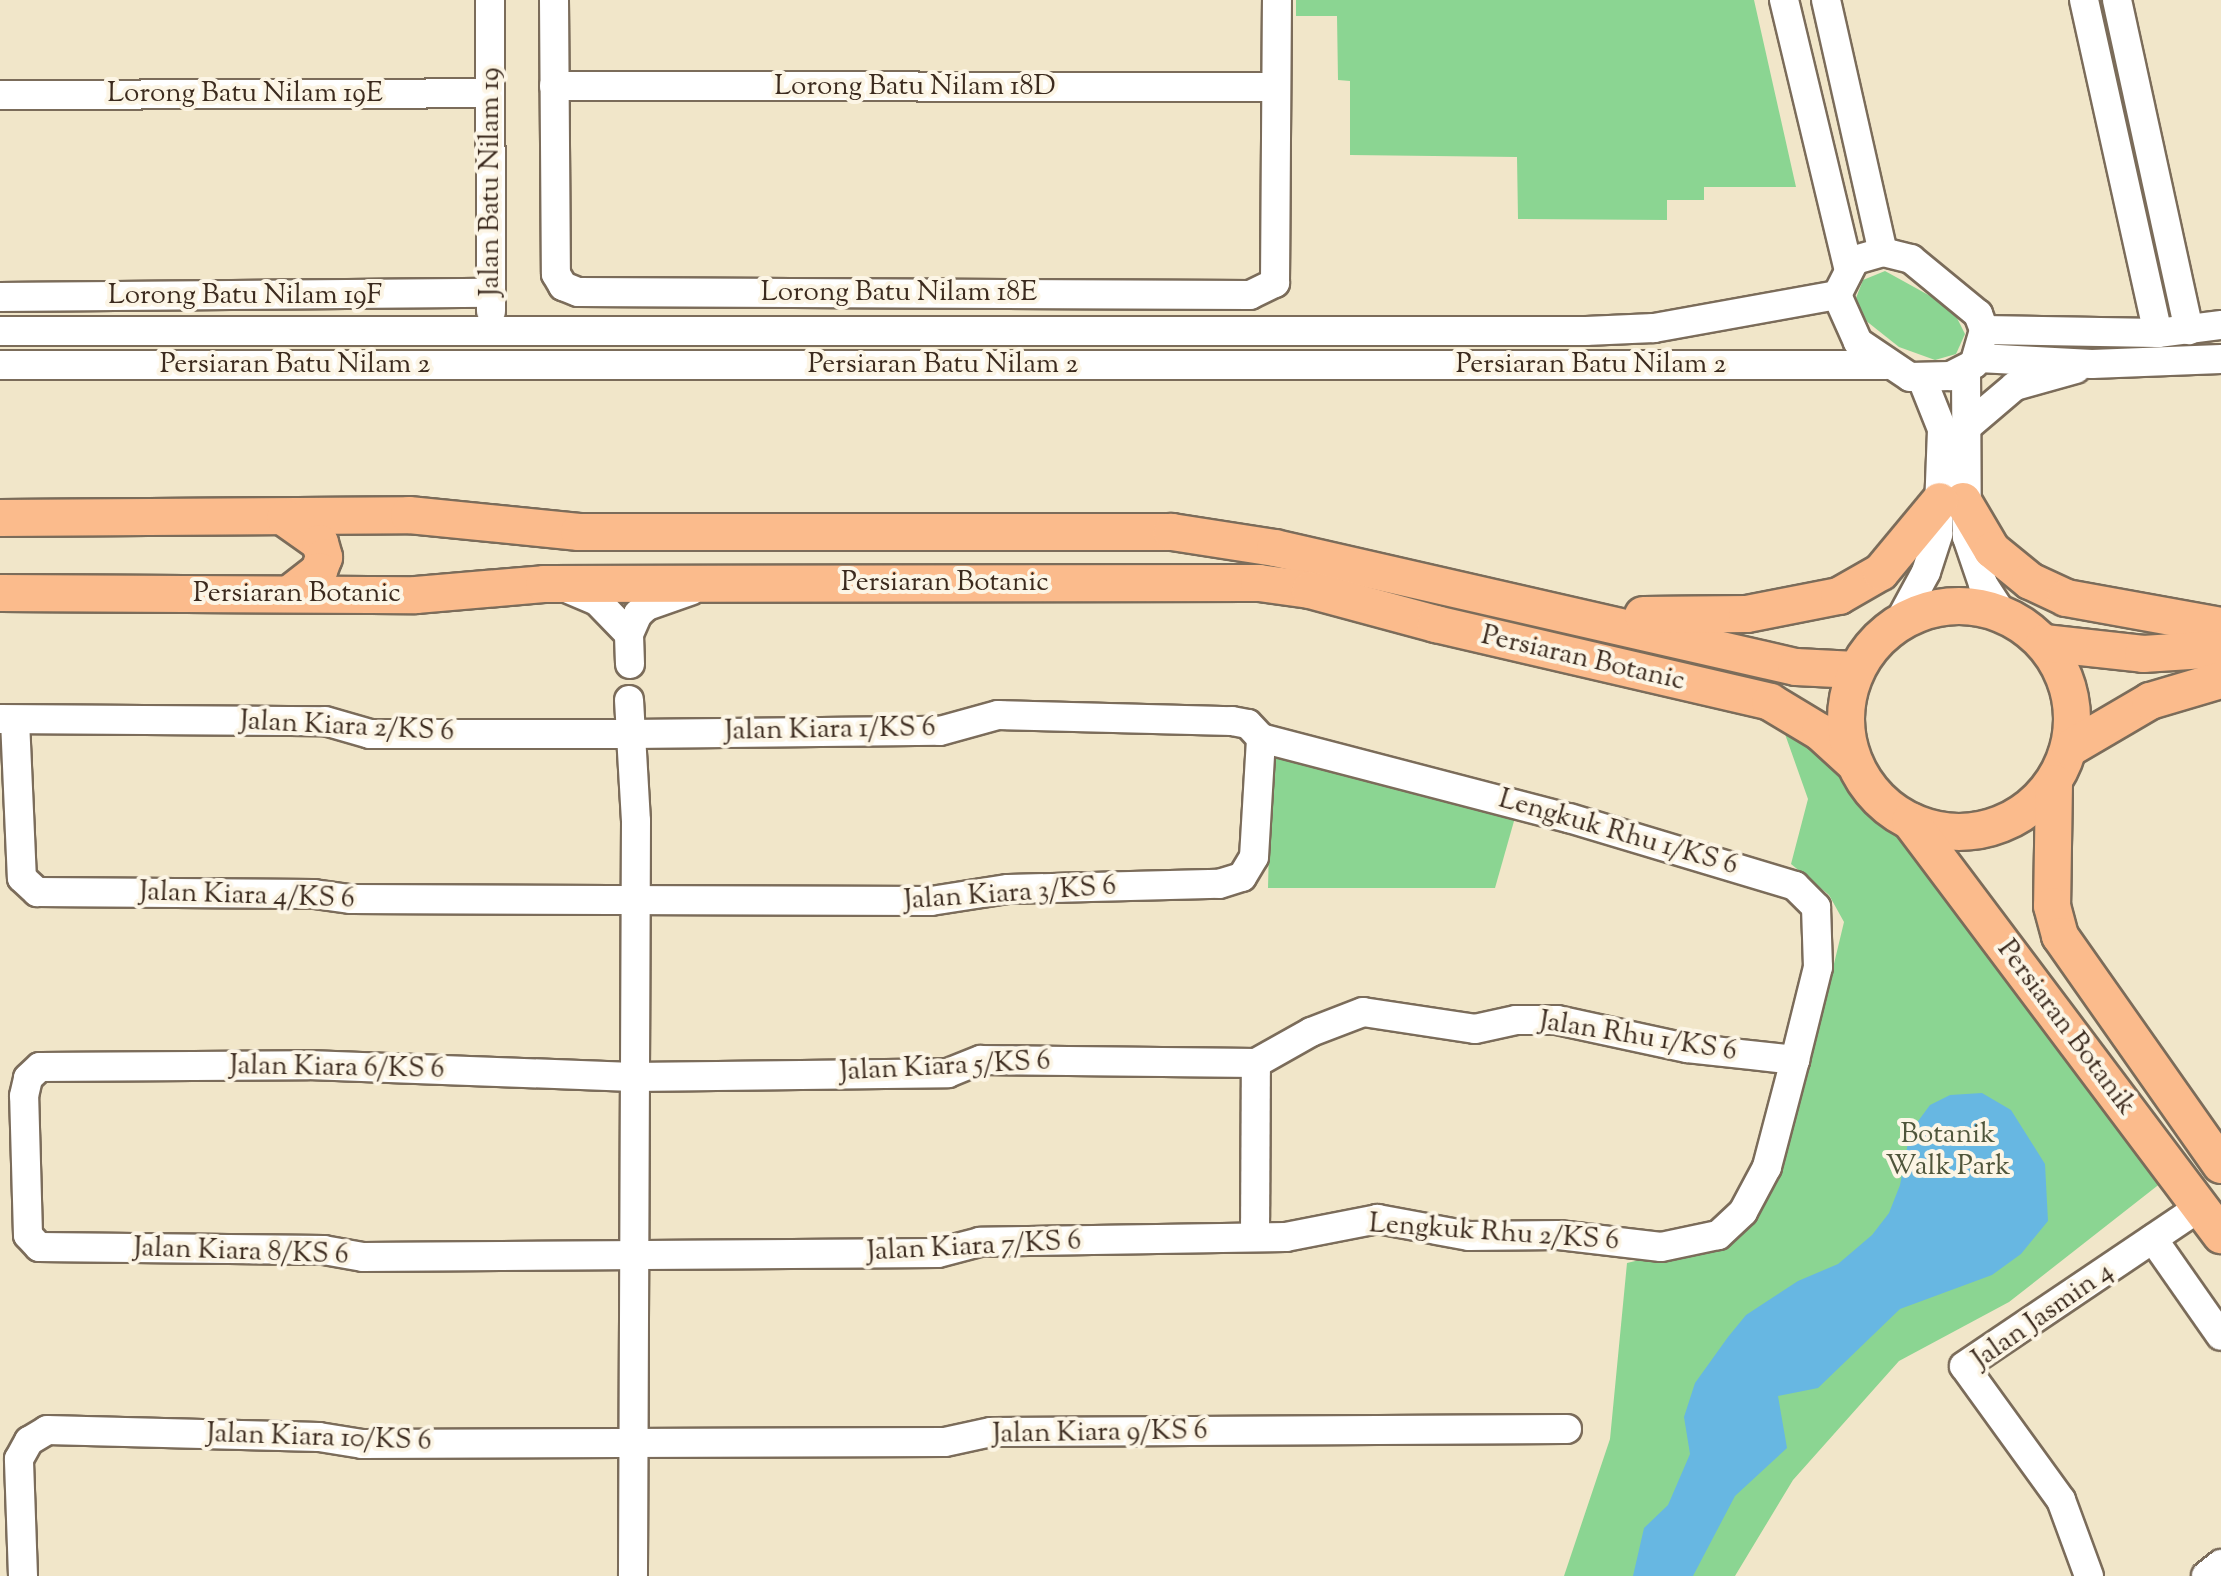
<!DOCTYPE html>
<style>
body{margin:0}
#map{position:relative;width:2221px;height:1576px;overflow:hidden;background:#f1e6c9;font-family:"Sorts Mill Goudy",serif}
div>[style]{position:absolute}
.green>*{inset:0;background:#8bd592}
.water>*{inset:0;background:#67b7e2}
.roads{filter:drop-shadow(2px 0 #7b6c5a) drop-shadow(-2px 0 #7b6c5a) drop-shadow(0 2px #7b6c5a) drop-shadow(0 -2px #7b6c5a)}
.minor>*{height:28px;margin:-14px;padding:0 14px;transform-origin:14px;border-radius:14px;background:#fff}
.major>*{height:36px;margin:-18px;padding:0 18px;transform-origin:18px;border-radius:18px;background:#fbbb8c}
.major>.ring{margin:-18px;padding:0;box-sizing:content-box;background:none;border:36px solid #fbbb8c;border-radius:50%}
span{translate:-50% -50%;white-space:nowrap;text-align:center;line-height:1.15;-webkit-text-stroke:8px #fcf5e5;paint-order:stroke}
.street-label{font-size:28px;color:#3b2a1e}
.park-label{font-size:28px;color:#4f553b}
</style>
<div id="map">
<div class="green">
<i style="clip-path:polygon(1296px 0,1754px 0,1796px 187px,1704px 187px,1704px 200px,1667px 200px,1667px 220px,1518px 219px,1517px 157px,1350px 155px,1350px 81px,1338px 80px,1337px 16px,1296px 16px)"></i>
<i style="clip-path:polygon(1885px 271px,1952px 308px,1965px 334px,1956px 354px,1935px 360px,1899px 347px,1865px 320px,1856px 298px,1863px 280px)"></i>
<i style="clip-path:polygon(1780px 720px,1851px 767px,2166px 1179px,2009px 1302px,1899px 1361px,1793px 1480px,1735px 1576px,1564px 1576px,1610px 1439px,1627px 1263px,1742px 1235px,1804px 1089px,1844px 922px,1829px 895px,1791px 864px,1808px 799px)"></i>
<i style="clip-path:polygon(1286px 750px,1516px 814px,1495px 888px,1268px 888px,1271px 758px)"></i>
</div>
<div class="water">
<i style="clip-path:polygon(1982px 1093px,2011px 1110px,2045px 1164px,2048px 1221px,2021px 1254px,1992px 1275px,1900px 1309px,1818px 1388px,1778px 1396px,1787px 1448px,1735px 1496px,1693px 1576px,1633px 1576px,1644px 1528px,1668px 1505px,1690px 1454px,1684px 1417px,1695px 1383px,1728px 1337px,1746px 1315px,1798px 1281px,1838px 1264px,1872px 1235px,1889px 1213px,1900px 1185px,1910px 1132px,1930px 1105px,1950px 1095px)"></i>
</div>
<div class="roads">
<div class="minor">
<i style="left:490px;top:0;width:311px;rotate:89.8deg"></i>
<i style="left:554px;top:0;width:274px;rotate:89.6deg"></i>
<i style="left:556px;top:274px;width:14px;rotate:60deg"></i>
<i style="left:563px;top:286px;width:16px;rotate:22deg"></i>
<i style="left:578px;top:292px;width:672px;rotate:0.26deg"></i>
<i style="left:1250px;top:295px;width:28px;rotate:-26deg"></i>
<i style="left:1275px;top:283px;width:283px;rotate:-89.6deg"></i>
<i style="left:1784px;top:0;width:275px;rotate:76.5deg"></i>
<i style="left:1826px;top:0;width:258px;rotate:77.3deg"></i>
<i style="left:2084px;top:0;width:341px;rotate:77.5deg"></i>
<i style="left:2117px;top:0;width:338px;rotate:77.7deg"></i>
<i style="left:554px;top:86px;width:722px;rotate:0.08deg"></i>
<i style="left:0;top:95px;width:490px;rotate:-0.2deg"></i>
<i style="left:1883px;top:252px;width:29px;rotate:14deg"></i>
<i style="left:1911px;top:259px;width:87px;rotate:39.4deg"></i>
<i style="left:1978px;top:314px;width:17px;rotate:69deg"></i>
<i style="left:1984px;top:330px;width:35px;rotate:106deg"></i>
<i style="left:1974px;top:364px;width:27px;rotate:153deg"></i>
<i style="left:1950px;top:376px;width:40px;rotate:178.6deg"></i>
<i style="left:1910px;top:377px;width:63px;rotate:-146.1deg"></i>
<i style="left:1858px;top:342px;width:51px;rotate:-114.1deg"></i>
<i style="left:1837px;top:295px;width:39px;rotate:-63deg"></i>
<i style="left:1855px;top:260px;width:29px;rotate:-16deg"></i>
<i style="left:0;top:297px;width:491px;rotate:-0.5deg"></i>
<i style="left:1984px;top:330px;width:174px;rotate:1deg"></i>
<i style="left:2158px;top:333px;width:64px;rotate:-7.2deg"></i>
<i style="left:0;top:331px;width:1586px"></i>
<i style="left:1586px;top:331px;width:68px;rotate:-2.5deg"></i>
<i style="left:1654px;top:328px;width:186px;rotate:-10.2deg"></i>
<i style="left:1979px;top:358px;width:113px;rotate:3deg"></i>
<i style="left:2092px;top:364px;width:129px;rotate:-2.2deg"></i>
<i style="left:0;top:365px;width:1886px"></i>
<i style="left:1966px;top:369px;width:168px;rotate:89.7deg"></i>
<i style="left:1967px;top:537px;width:50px;rotate:71.2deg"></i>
<i style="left:1983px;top:584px;width:35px;rotate:57deg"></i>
<i style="left:1969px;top:425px;width:60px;rotate:-40.3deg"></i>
<i style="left:2015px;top:386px;width:63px;rotate:-15.6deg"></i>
<i style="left:564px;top:587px;width:36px;rotate:23deg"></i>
<i style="left:597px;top:601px;width:46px;rotate:45.9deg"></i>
<i style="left:1898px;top:624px;width:59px;rotate:-61.7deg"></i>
<i style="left:1926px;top:572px;width:40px;rotate:-72deg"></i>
<i style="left:1938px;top:534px;width:105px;rotate:-87.8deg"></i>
<i style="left:1942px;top:429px;width:54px;rotate:-111.8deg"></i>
<i style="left:630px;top:664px;width:30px;rotate:-92deg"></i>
<i style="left:629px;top:634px;width:22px;rotate:-66deg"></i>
<i style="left:638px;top:614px;width:12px;rotate:-42deg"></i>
<i style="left:647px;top:606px;width:46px;rotate:-19.2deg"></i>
<i style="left:629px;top:700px;width:121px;rotate:86.7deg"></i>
<i style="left:636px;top:821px;width:755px;rotate:90.23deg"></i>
<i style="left:0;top:719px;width:325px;rotate:0.4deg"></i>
<i style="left:325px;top:721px;width:47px;rotate:16.1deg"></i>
<i style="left:370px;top:734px;width:260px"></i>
<i style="left:630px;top:734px;width:310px;rotate:-0.6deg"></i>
<i style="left:940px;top:731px;width:60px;rotate:-15.4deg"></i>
<i style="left:998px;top:715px;width:234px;rotate:1.5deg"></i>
<i style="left:1232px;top:721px;width:16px;rotate:11deg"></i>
<i style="left:1248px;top:724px;width:19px;rotate:47deg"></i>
<i style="left:15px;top:720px;width:158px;rotate:87.5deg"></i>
<i style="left:22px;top:878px;width:21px;rotate:43deg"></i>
<i style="left:37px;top:892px;width:277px;rotate:0.4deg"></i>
<i style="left:314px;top:894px;width:36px;rotate:8deg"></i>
<i style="left:350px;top:899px;width:581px;rotate:0.2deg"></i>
<i style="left:931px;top:901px;width:78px;rotate:-8.9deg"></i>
<i style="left:1008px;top:889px;width:211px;rotate:-1.4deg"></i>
<i style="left:1219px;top:884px;width:24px;rotate:-17deg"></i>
<i style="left:1242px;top:877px;width:23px;rotate:-59deg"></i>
<i style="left:1254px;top:857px;width:119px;rotate:-86.6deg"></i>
<i style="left:1261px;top:738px;width:318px;rotate:14.6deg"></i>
<i style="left:1569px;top:818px;width:236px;rotate:16.7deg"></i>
<i style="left:1795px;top:886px;width:30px;rotate:45deg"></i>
<i style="left:1816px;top:907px;width:60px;rotate:88.1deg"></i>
<i style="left:1818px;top:967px;width:96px;rotate:103.9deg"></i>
<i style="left:1795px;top:1060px;width:111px;rotate:104.7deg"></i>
<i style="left:1767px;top:1167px;width:51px;rotate:118.1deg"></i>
<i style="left:1743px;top:1212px;width:34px;rotate:137deg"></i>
<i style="left:1718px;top:1235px;width:58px;rotate:168.1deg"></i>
<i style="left:1661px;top:1247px;width:103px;rotate:-173.3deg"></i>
<i style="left:1559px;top:1235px;width:90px;rotate:179.4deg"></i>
<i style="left:1469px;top:1236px;width:93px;rotate:-169.4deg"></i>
<i style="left:1378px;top:1219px;width:94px;rotate:168.9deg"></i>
<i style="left:1286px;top:1237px;width:306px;rotate:179.1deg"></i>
<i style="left:980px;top:1242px;width:43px;rotate:165.3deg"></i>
<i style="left:938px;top:1253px;width:575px;rotate:179.6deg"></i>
<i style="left:363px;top:1257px;width:40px;rotate:-170deg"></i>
<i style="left:324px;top:1250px;width:285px;rotate:-179.4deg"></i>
<i style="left:39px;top:1247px;width:16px;rotate:-133deg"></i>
<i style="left:28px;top:1235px;width:139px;rotate:-91.6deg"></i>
<i style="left:24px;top:1096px;width:18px;rotate:-77deg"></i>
<i style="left:28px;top:1078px;width:16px;rotate:-43deg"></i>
<i style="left:40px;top:1067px;width:268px;rotate:-0.4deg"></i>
<i style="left:308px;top:1065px;width:325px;rotate:2.1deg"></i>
<i style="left:633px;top:1077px;width:315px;rotate:-0.7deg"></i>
<i style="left:948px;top:1073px;width:35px;rotate:-22deg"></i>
<i style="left:981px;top:1060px;width:275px;rotate:0.6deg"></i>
<i style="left:1256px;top:1063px;width:63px;rotate:-29.4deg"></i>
<i style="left:1311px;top:1032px;width:56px;rotate:-21deg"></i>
<i style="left:1363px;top:1012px;width:113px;rotate:8.6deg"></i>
<i style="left:1475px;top:1029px;width:42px;rotate:-12.4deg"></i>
<i style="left:1516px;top:1020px;width:41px"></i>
<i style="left:1557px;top:1020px;width:133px;rotate:12.2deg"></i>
<i style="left:1687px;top:1048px;width:109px;rotate:6.3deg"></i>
<i style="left:1255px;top:1237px;width:174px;rotate:-89.7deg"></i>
<i style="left:2153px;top:1239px;width:118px;rotate:55deg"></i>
<i style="left:23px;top:1576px;width:117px;rotate:-92deg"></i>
<i style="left:19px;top:1459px;width:21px;rotate:-61deg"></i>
<i style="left:29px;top:1441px;width:21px;rotate:-31deg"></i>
<i style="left:47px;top:1430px;width:272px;rotate:1.5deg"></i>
<i style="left:319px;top:1437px;width:44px;rotate:9.2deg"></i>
<i style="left:362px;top:1444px;width:583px;rotate:-0.2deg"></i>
<i style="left:945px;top:1442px;width:47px;rotate:-12.3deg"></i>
<i style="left:991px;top:1432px;width:576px;rotate:-0.3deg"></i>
<i style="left:2089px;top:1576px;width:81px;rotate:-110.2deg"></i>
<i style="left:2061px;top:1500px;width:165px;rotate:-125.9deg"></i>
<i style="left:1964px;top:1366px;width:285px;rotate:-34deg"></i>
<i style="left:2206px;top:1576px;width:19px;rotate:-39deg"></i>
</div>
<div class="major">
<i style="left:1963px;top:501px;width:57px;rotate:59.4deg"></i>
<i style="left:1992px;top:550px;width:49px;rotate:39.2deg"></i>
<i style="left:2030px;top:581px;width:40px;rotate:25deg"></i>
<i style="left:2066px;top:598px;width:158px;rotate:10.2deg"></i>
<i style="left:0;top:518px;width:409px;rotate:-0.4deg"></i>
<i style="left:409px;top:515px;width:171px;rotate:5.7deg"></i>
<i style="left:579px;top:532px;width:593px"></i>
<i style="left:1172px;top:532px;width:104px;rotate:8.8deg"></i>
<i style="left:1275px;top:548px;width:534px;rotate:12.87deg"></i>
<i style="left:1796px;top:667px;width:60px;rotate:2.9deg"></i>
<i style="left:285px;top:518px;width:43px;rotate:35.5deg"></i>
<i style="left:320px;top:543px;width:15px;rotate:74deg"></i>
<i style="left:324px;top:557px;width:15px;rotate:110deg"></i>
<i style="left:319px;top:571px;width:37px;rotate:142deg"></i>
<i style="left:0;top:593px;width:416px;rotate:0.3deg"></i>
<i style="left:416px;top:595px;width:128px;rotate:-4.9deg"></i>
<i style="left:544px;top:584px;width:715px;rotate:-0.08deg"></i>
<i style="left:1259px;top:583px;width:51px;rotate:7.8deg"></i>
<i style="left:1310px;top:590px;width:131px;rotate:15.1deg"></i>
<i style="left:1436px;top:624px;width:343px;rotate:13.1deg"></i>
<i style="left:1770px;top:702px;width:58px;rotate:31deg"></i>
<i style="left:1820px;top:732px;width:47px;rotate:42.4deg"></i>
<i class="ring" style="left:1846px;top:606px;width:190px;height:190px"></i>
<i style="left:1643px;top:615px;width:104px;rotate:-0.6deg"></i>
<i style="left:1747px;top:614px;width:94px;rotate:-11.1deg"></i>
<i style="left:1839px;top:596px;width:48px;rotate:-29.7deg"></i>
<i style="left:1881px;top:572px;width:92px;rotate:-50.3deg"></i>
<i style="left:2044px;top:643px;width:100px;rotate:6.3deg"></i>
<i style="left:2143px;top:654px;width:78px;rotate:-3.7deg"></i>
<i style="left:2070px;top:748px;width:93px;rotate:-30.4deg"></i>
<i style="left:2150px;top:701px;width:74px;rotate:-16.5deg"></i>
<i style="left:2054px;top:783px;width:123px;rotate:90.9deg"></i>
<i style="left:2052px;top:906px;width:31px;rotate:75deg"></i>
<i style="left:2060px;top:936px;width:280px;rotate:54.9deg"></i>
<i style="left:1910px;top:821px;width:518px;rotate:53.09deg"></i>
</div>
</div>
<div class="street-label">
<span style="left:915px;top:87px">Lorong Batu Nilam 18D</span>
<span style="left:245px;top:94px">Lorong Batu Nilam 19E</span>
<span style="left:491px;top:182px;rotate:-90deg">Jalan Batu Nilam 19</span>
<span style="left:899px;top:293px">Lorong Batu Nilam 18E</span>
<span style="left:245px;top:296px">Lorong Batu Nilam 19F</span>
<span style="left:295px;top:365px">Persiaran Batu Nilam 2</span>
<span style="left:943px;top:365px">Persiaran Batu Nilam 2</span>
<span style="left:1591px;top:365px">Persiaran Batu Nilam 2</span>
<span style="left:945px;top:583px">Persiaran Botanic</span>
<span style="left:297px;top:594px">Persiaran Botanic</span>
<span style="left:1583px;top:659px;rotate:13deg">Persiaran Botanic</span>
<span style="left:347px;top:727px;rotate:3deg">Jalan Kiara 2/KS 6</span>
<span style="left:830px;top:730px;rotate:-1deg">Jalan Kiara 1/KS 6</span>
<span style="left:1618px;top:833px;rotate:16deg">Lengkuk Rhu 1/KS 6</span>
<span style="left:1010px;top:894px;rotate:-4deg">Jalan Kiara 3/KS 6</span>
<span style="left:247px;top:896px;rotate:2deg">Jalan Kiara 4/KS 6</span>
<span style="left:2066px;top:1028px;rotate:53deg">Persiaran Botanik</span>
<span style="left:1638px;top:1037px;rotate:9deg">Jalan Rhu 1/KS 6</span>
<span style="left:945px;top:1067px;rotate:-3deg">Jalan Kiara 5/KS 6</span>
<span style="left:337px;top:1068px;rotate:1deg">Jalan Kiara 6/KS 6</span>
<span style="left:1494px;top:1233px;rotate:4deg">Lengkuk Rhu 2/KS 6</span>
<span style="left:974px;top:1247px;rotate:-3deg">Jalan Kiara 7/KS 6</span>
<span style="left:241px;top:1252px;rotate:2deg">Jalan Kiara 8/KS 6</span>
<span style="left:2043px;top:1316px;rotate:-35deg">Jalan Jasmin 4</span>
<span style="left:1100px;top:1433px;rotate:-1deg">Jalan Kiara 9/KS 6</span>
<span style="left:319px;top:1438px;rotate:2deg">Jalan Kiara 10/KS 6</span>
</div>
<div class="park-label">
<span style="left:1948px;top:1151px">Botanik<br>Walk Park</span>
</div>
</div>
